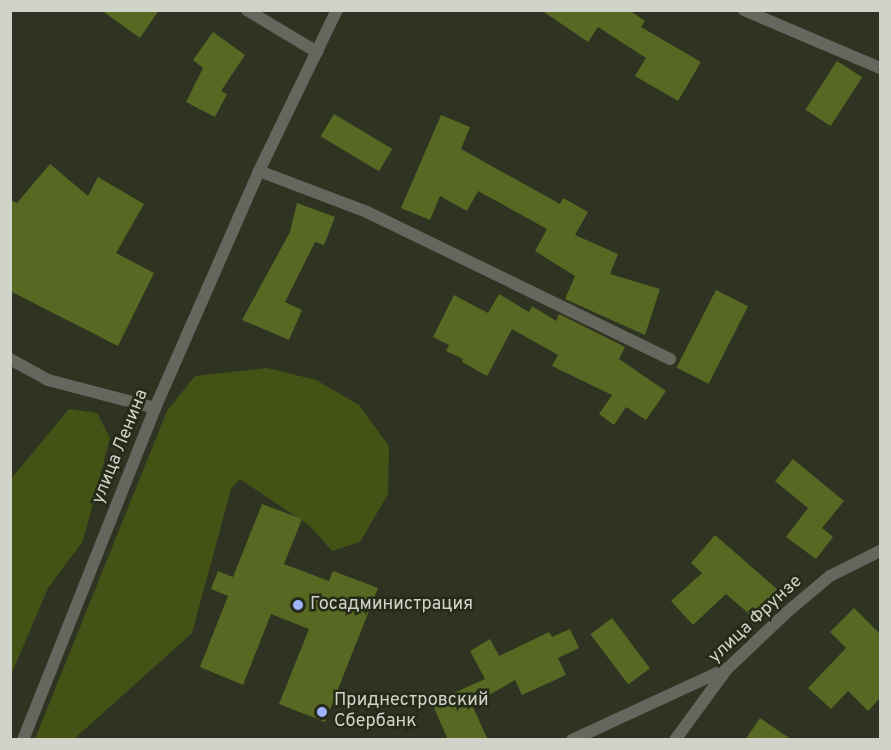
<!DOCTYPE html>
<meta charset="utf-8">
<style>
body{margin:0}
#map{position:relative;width:891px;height:750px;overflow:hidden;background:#2f3422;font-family:Overpass,sans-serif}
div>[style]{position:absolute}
.green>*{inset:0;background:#455216}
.building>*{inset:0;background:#586722;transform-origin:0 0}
.service>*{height:12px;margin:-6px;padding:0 6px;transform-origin:6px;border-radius:6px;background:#65675f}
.minor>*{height:12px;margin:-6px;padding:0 6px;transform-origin:6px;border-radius:6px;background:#65675f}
.tertiary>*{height:12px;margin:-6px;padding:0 6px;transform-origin:6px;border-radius:6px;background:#65675f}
.dots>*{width:16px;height:16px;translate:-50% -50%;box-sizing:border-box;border:3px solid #252a19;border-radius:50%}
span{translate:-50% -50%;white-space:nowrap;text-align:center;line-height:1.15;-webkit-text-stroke:5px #252a19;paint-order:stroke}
.street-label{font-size:18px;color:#cfd3c8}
.poi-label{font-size:18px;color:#cfd3c8}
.left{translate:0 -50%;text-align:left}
.frame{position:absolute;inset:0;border:12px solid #cfd3c8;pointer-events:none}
</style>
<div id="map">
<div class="green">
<i style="clip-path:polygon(267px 368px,316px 380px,359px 405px,389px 446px,388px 494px,360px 542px,332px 551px,310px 526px,240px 479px,231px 489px,192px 633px,74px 739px,35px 739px,167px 411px,195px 376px)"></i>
<i style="clip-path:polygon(69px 409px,97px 413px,110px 438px,83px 541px,48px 588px,11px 675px,11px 479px)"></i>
</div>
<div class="building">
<i style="clip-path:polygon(101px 10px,159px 10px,140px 38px)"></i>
<i style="clip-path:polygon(541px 10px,629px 10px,645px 21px,641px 27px,701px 62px,678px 101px,635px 76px,646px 58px,598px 27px,588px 42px)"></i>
<i style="clip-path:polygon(213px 32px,245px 55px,221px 91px,227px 94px,215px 117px,186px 102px,203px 68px,193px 60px)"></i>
<i style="left:837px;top:61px;width:30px;height:58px;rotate:33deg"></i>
<i style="left:334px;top:114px;width:68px;height:26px;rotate:31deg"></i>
<i style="clip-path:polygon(441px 115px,470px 127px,461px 149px,560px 204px,563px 198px,588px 212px,575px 235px,618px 254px,610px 274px,660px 289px,645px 335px,565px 299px,575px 276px,535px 251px,547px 229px,478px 191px,467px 211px,440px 196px,430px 220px,401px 208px)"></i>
<i style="clip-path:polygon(50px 164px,88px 196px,98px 177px,144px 204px,116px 253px,154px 273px,118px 346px,10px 291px,10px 200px,17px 203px)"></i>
<i style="clip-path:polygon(297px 203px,335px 217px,324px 245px,315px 242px,285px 302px,302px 310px,289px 340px,242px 320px,290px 232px)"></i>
<i style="left:716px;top:290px;width:36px;height:87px;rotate:27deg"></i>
<i style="clip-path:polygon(499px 294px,529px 312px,532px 306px,556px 321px,559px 314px,625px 347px,619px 359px,666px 391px,646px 420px,626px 407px,614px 425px,599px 414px,612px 395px,552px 366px,558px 355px,512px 329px,487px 376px,462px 362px,463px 359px,446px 351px,449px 345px,433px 337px,454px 295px,488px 313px)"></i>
<i style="clip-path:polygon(793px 459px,844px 501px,822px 528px,833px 537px,816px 559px,786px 537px,808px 508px,775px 481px)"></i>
<i style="clip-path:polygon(262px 504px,302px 519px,284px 564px,329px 581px,333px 571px,378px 588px,325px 722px,279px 704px,309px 629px,271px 614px,243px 685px,200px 667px,228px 596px,211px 589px,218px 571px,233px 577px)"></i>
<i style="clip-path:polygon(715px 535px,778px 590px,754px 618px,726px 594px,693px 625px,671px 601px,702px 573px,691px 563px)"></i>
<i style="clip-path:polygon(854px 608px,880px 634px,880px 698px,868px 711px,848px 691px,831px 709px,808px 688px,846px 648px,830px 632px)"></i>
<i style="left:612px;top:618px;width:63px;height:27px;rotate:53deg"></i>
<i style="clip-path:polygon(570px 629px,579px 648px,558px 658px,566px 675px,522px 695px,515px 680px,472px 705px,488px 740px,448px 740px,432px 703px,485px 679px,470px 651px,490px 639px,499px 656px,549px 632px,552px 637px)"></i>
<i style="clip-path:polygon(760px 718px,792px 740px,745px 740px)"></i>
</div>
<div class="service">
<i style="left:259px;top:171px;width:116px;rotate:20.8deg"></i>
<i style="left:367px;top:212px;width:337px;rotate:25.9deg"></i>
<i style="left:10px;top:359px;width:43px;rotate:28.9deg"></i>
<i style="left:48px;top:380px;width:111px;rotate:14.7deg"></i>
</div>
<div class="minor">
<i style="left:247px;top:10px;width:82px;rotate:31deg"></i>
<i style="left:744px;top:10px;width:148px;rotate:23.1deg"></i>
<i style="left:572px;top:740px;width:170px;rotate:-24.8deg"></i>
<i style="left:675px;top:740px;width:88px;rotate:-53.8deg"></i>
<i style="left:727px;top:669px;width:81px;rotate:-43.5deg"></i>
<i style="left:786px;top:613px;width:57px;rotate:-40.1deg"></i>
<i style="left:830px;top:576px;width:56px;rotate:-26.6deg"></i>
</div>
<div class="tertiary">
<i style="left:23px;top:740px;width:357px;rotate:-68.3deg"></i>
<i style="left:155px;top:408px;width:259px;rotate:-66.3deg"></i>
<i style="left:259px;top:171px;width:179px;rotate:-64.2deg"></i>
</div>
<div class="dots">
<i style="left:298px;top:605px;background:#9db4fd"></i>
<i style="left:322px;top:712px;background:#9db4fd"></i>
</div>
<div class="street-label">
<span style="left:121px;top:447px;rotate:-68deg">улица Ленина</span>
<span style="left:756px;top:620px;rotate:-43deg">улица Фрунзе</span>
</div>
<div class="poi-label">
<span class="left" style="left:310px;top:605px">Госадминистрация</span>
<span class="left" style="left:334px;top:712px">Приднестровский<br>Сбербанк</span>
</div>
<div class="frame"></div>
</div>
